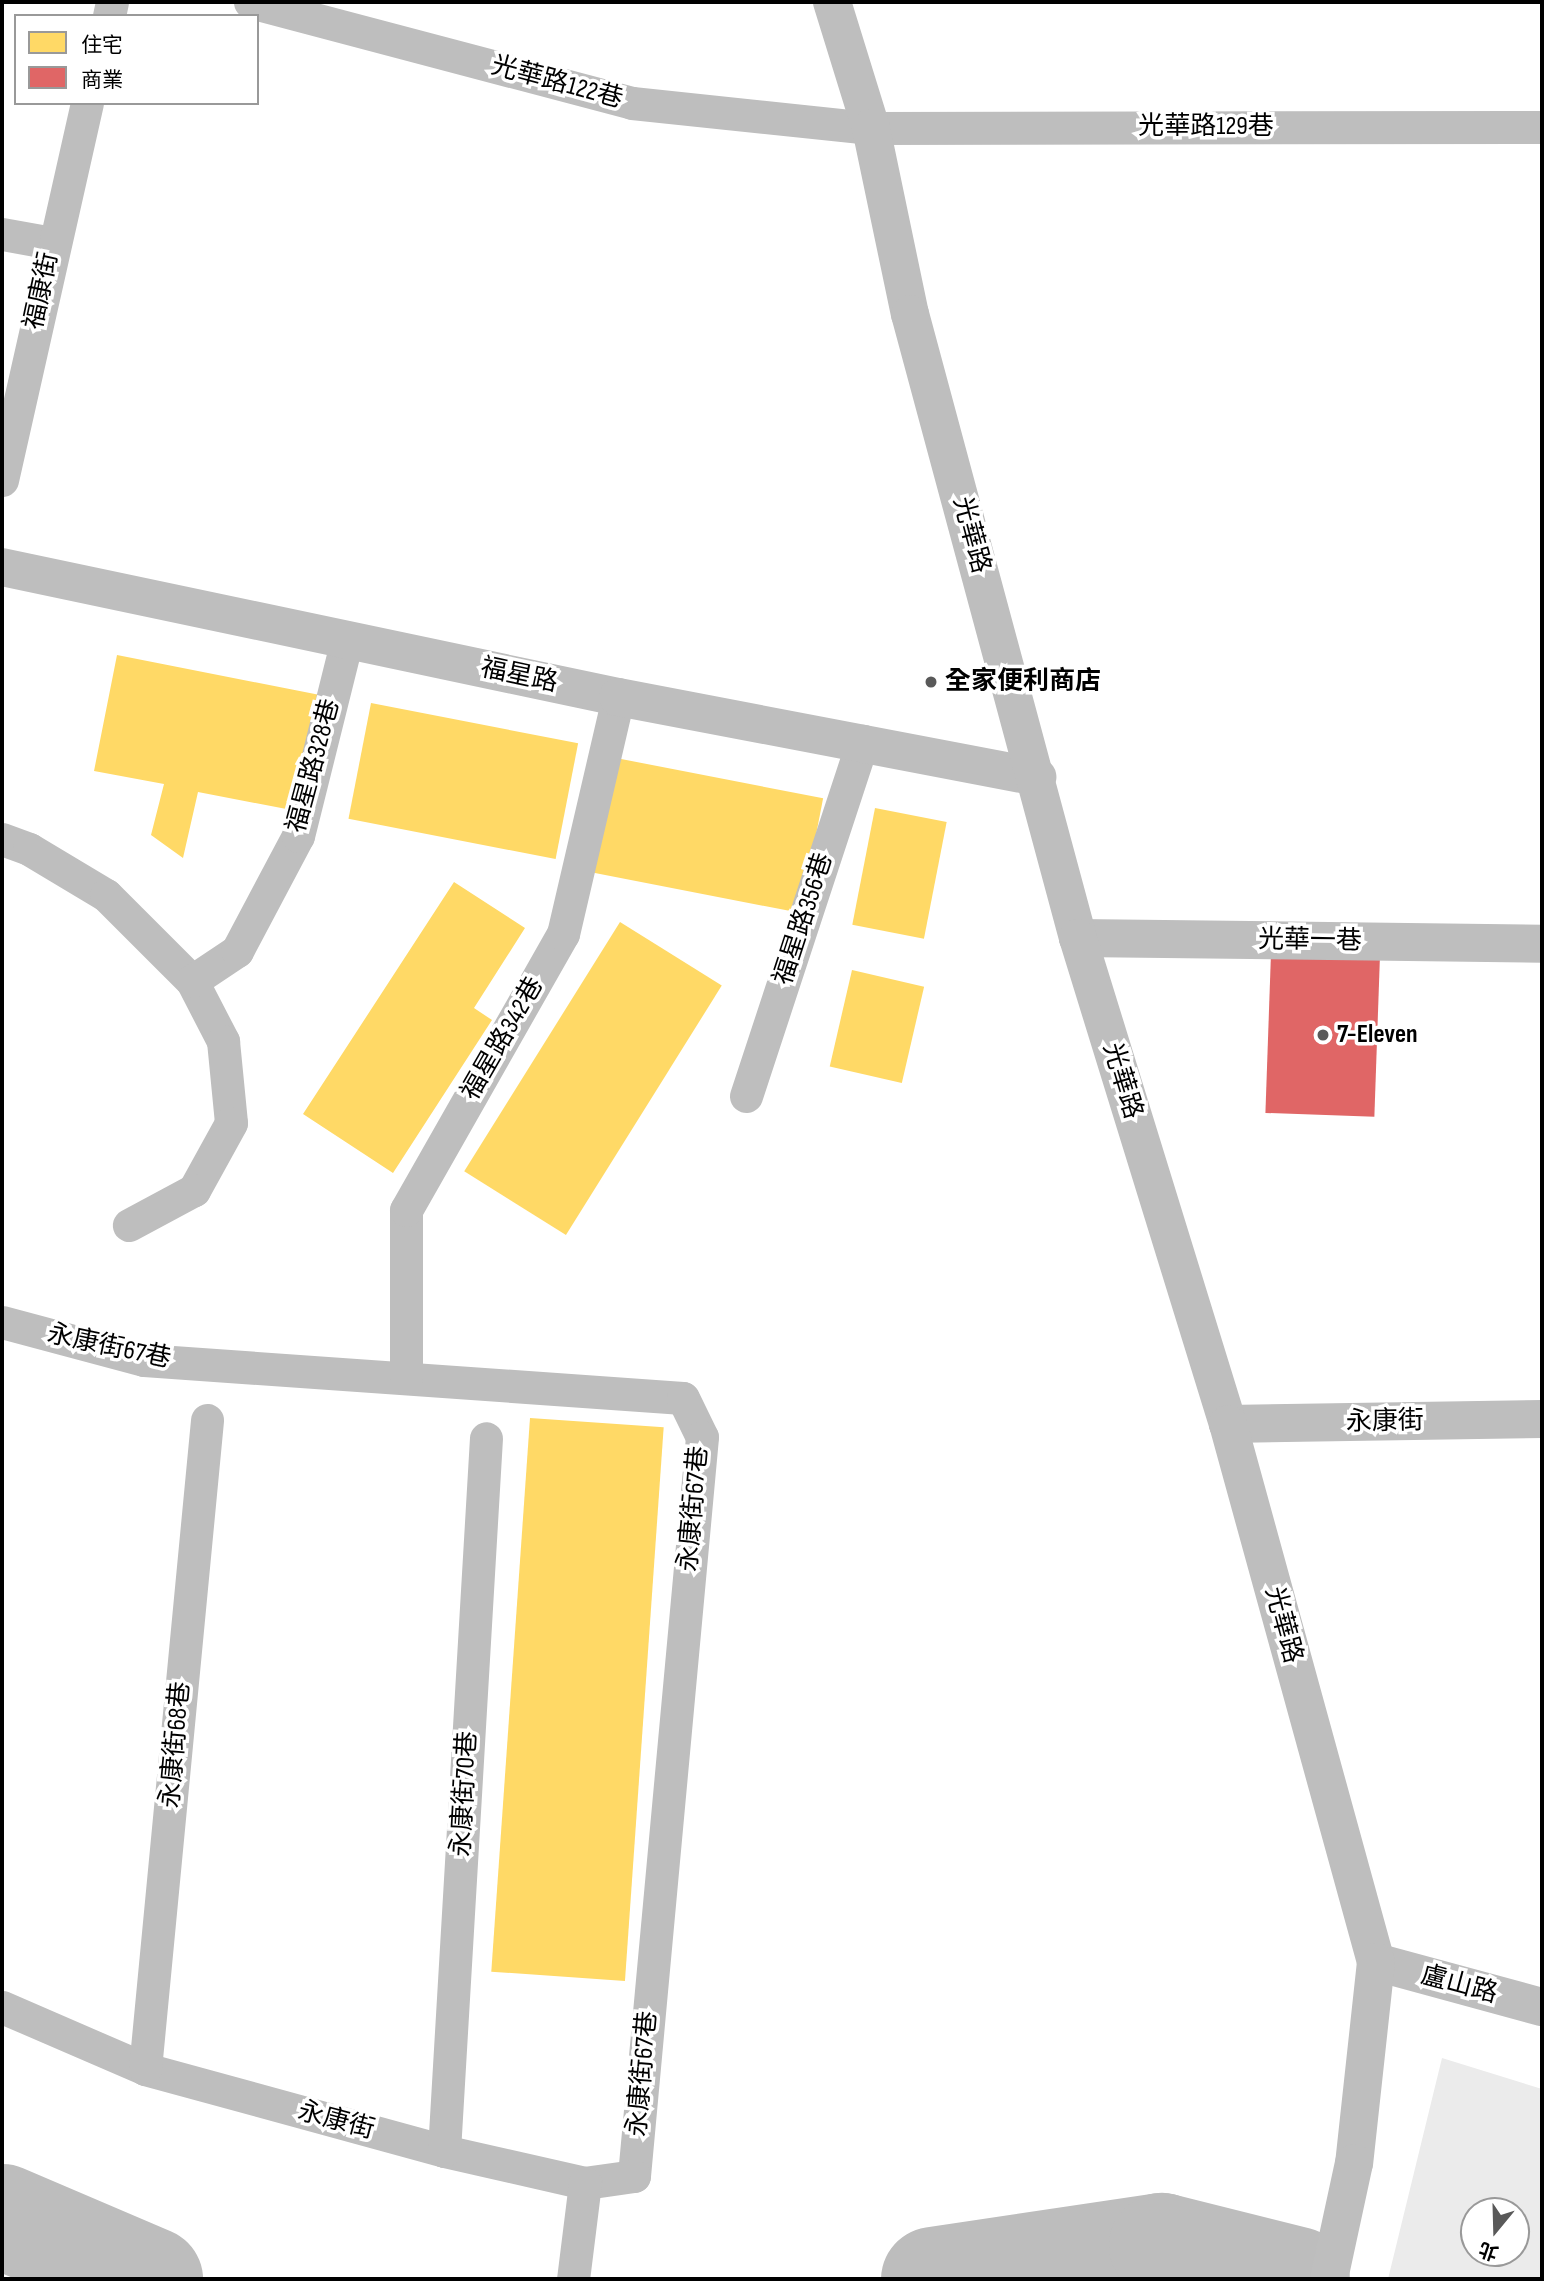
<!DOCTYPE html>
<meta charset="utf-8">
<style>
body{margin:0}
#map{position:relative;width:1544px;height:2281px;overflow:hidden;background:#fff;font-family:"Sofia Sans Condensed","Noto Sans TC",sans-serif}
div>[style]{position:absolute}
.green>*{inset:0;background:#ebebeb}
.homes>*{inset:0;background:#ffd966;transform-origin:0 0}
.shops>*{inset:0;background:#e06666;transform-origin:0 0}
.river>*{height:105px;margin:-52.5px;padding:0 52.5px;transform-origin:52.5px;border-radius:52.5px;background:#bdbdbd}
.service>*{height:33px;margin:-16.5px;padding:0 16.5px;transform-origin:16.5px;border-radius:16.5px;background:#bebebe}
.minor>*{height:38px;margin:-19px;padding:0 19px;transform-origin:19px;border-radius:19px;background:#bebebe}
.tertiary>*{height:38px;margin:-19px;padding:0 19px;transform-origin:19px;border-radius:19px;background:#bebebe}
.dots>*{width:19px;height:19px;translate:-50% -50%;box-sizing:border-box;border:4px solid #fff;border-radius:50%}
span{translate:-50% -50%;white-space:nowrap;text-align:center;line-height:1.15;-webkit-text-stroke:7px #fff;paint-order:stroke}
.street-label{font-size:26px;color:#000}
.poi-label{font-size:26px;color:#000;font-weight:700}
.left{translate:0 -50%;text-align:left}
.frame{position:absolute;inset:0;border:4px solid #000;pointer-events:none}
.legend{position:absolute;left:14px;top:14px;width:245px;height:91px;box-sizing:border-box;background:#fff;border:2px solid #999;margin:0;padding:9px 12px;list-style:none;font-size:21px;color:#000}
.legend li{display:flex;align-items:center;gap:14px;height:35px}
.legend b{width:35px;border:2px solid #999}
.north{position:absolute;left:1460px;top:2197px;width:70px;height:70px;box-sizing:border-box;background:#fff;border:2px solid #999;border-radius:50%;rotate:199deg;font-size:19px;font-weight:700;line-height:28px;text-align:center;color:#000}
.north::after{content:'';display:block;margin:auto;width:24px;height:32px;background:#595959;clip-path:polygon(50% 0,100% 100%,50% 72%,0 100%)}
</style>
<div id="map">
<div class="green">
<i style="clip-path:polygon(evenodd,1442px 2058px,1542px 2089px,1542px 2279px,1388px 2279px,1442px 2058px,1474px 2211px,1516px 2211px,1516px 2253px,1474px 2253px,1474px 2211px)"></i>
</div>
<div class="homes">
<i style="clip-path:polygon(117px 655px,325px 696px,302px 812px,198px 792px,183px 858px,151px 835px,164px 784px,94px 771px)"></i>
<i style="left:371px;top:703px;width:211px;height:118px;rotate:11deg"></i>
<i style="left:616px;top:758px;width:211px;height:117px;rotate:11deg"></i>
<i style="left:875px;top:808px;width:73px;height:119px;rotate:11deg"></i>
<i style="clip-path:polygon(454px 882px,525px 928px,474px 1008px,492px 1020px,393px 1173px,303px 1114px)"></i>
<i style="left:620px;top:922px;width:120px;height:294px;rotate:32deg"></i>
<i style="left:852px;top:970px;width:74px;height:99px;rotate:13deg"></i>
<i style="left:530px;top:1418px;width:134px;height:555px;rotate:4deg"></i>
</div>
<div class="shops">
<i style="left:1271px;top:953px;width:109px;height:160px;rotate:2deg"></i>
</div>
<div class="river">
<i style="left:2px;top:2216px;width:161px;rotate:23.1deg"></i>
<i style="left:933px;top:2279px;width:231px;rotate:-8.5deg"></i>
<i style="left:1161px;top:2245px;width:140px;rotate:14deg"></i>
</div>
<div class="service">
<i style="left:250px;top:2px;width:395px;rotate:14.8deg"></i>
<i style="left:632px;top:103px;width:240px;rotate:6deg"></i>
<i style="left:871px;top:128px;width:671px;rotate:-0.09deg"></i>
<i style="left:109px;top:16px;width:14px;rotate:-78deg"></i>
<i style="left:2px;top:234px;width:51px;rotate:10.2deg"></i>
<i style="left:2px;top:480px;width:386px;rotate:-77.3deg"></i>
<i style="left:2px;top:839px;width:29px;rotate:20deg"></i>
<i style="left:29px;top:849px;width:90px;rotate:30.9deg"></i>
<i style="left:106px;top:895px;width:122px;rotate:45deg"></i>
<i style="left:192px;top:981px;width:68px;rotate:62.7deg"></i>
<i style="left:223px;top:1041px;width:82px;rotate:84.4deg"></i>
<i style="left:231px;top:1123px;width:77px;rotate:118.9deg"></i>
<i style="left:194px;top:1190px;width:74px;rotate:151.7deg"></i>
<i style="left:192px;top:981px;width:54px;rotate:-33.7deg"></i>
<i style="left:237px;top:951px;width:130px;rotate:-62.1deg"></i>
<i style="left:298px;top:836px;width:202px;rotate:-76deg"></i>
<i style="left:746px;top:1096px;width:374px;rotate:-71.8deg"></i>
<i style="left:2px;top:1322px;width:147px;rotate:15deg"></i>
<i style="left:144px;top:1360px;width:540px;rotate:4.03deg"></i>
<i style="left:683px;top:1398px;width:43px;rotate:64deg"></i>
<i style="left:702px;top:1437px;width:742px;rotate:95.26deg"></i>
<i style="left:634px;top:2176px;width:49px;rotate:171.9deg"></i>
<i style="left:406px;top:1378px;width:168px;rotate:-90deg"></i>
<i style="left:406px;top:1210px;width:318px;rotate:-60.4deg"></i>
<i style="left:563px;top:934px;width:243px;rotate:-76.9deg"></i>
<i style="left:2px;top:2007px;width:156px;rotate:23.4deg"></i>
<i style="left:145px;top:2069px;width:310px;rotate:15.3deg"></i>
<i style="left:444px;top:2151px;width:145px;rotate:12.8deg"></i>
<i style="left:585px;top:2183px;width:97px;rotate:97.1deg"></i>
<i style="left:145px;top:2069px;width:652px;rotate:-84.54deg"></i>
<i style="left:444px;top:2151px;width:714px;rotate:-86.63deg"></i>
</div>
<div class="minor">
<i style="left:2px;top:567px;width:630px;rotate:11.92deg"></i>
<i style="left:618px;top:697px;width:427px;rotate:10.8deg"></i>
<i style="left:1078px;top:938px;width:464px;rotate:0.7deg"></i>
<i style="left:1228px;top:1424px;width:314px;rotate:-0.9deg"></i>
<i style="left:1376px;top:1962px;width:172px;rotate:15.2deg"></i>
</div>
<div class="tertiary">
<i style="left:832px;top:2px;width:132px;rotate:72.8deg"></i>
<i style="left:871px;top:128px;width:190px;rotate:78.2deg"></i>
<i style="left:910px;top:314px;width:646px;rotate:74.93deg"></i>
<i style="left:1078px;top:938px;width:509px;rotate:72.85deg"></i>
<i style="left:1228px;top:1424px;width:558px;rotate:74.62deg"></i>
<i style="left:1376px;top:1962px;width:202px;rotate:96.2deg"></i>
<i style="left:1354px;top:2163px;width:119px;rotate:102.2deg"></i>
</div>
<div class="dots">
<i style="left:931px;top:682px;background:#595959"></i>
<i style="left:1323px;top:1035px;background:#595959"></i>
</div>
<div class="street-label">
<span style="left:557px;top:83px;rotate:15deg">光華路122巷</span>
<span style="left:1206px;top:127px">光華路129巷</span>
<span style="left:42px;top:291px;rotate:-78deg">福康街</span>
<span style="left:971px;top:535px;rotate:75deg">光華路</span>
<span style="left:519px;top:676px;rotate:12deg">福星路</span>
<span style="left:314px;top:766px;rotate:-75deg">福星路328巷</span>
<span style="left:804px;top:919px;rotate:-72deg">福星路356巷</span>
<span style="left:1310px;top:941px;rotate:1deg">光華一巷</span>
<span style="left:503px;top:1039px;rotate:-60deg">福星路342巷</span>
<span style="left:1122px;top:1081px;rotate:73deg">光華路</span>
<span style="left:109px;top:1347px;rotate:12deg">永康街67巷</span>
<span style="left:1385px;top:1422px;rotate:-1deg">永康街</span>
<span style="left:694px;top:1509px;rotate:-85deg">永康街67巷</span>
<span style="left:1283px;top:1625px;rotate:75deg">光華路</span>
<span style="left:176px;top:1745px;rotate:-85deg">永康街68巷</span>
<span style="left:465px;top:1794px;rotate:-87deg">永康街70巷</span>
<span style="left:1459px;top:1985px;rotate:15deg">盧山路</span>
<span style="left:643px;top:2074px;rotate:-85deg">永康街67巷</span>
<span style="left:336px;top:2121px;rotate:15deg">永康街</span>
</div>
<div class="poi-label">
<span class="left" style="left:945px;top:682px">全家便利商店</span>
<span class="left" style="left:1337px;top:1035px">7-Eleven</span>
</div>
<div class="frame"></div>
<ul class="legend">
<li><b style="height:19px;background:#ffd966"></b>住宅</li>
<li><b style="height:19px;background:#e06666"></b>商業</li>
</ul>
<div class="north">北</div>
</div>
